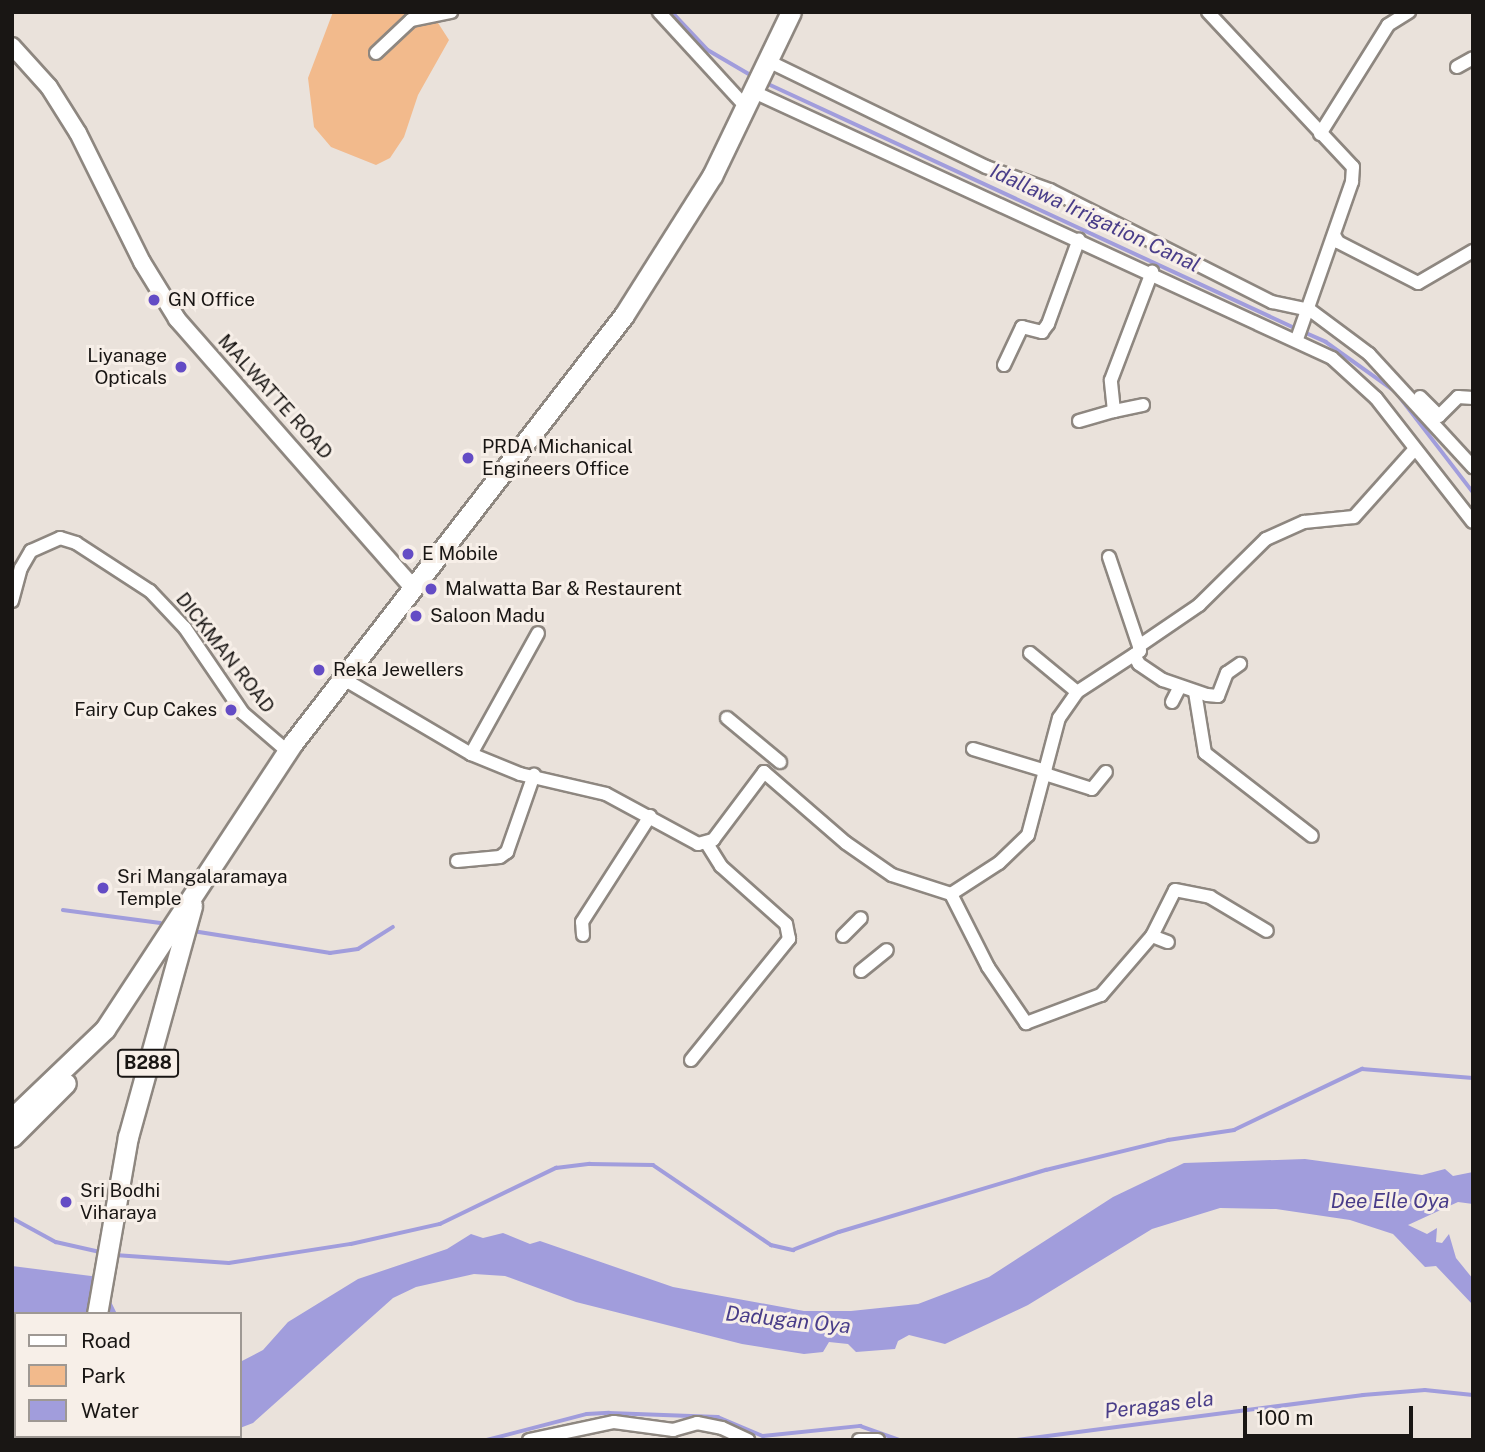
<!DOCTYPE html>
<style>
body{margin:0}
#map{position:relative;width:1485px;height:1452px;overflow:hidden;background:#eae2db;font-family:"Public Sans",sans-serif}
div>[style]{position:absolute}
.green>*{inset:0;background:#f2ba8c}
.water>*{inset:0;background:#a19ddc}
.stream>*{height:3.5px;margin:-1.75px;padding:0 1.75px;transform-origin:1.75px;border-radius:1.75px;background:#a19ddc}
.roads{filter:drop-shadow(2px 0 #8e8780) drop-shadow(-2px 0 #8e8780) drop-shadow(0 2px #8e8780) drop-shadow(0 -2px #8e8780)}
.minor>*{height:12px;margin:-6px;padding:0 6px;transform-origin:6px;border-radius:6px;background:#fff}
.tertiary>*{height:16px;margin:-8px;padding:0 8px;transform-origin:8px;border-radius:8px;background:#fff}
.primary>*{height:19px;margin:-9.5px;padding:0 9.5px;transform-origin:9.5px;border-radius:9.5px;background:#fff}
.dots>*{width:19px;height:19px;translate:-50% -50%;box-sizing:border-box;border:4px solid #f7efe8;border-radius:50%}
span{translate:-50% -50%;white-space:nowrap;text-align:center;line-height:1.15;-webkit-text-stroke:6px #f7efe8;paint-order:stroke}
.shield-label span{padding:2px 5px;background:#f7efe8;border:2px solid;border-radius:5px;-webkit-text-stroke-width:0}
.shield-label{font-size:18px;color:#191614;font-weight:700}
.poi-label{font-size:19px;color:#191614}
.left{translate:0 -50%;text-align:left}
.right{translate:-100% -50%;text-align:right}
.street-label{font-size:19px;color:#191614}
.water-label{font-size:21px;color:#493d89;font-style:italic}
.frame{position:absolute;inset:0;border:14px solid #191614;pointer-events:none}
.legend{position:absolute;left:14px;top:1312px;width:228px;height:126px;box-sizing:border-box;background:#f7efe8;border:2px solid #9e9893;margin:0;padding:9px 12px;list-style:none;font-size:21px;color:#191614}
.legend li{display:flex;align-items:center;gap:14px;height:35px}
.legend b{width:35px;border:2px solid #9e9893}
.scale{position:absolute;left:1243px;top:1406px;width:170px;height:32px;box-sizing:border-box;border:4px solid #191614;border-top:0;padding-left:9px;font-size:21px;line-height:24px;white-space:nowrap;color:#191614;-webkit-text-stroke:5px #f7efe8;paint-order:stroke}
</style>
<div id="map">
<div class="green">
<i style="clip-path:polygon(333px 12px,431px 12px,449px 40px,418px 95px,404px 137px,390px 158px,376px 165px,331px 147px,314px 127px,308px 78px)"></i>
</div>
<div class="water">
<i style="clip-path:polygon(1305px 1159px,1422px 1175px,1445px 1169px,1453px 1176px,1473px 1172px,1473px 1204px,1458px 1202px,1408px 1225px,1427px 1234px,1437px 1228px,1436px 1242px,1442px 1243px,1449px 1234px,1456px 1258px,1473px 1279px,1473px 1305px,1436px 1266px,1425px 1267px,1393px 1234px,1350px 1220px,1276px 1209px,1220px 1208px,1152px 1229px,1028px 1305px,945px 1344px,909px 1335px,898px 1341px,895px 1349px,856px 1352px,848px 1344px,829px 1342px,823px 1352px,804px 1354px,742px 1344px,576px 1302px,505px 1276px,474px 1274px,416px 1287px,393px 1298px,253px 1423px,240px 1428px,240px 1362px,263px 1350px,288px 1322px,358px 1279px,447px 1249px,471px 1234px,483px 1238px,503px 1233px,530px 1244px,540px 1241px,673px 1287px,804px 1311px,851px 1311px,918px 1304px,989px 1277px,1113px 1197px,1184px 1163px)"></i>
<i style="clip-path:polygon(12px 1266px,99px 1277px,117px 1314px,16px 1314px,12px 1319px)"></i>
</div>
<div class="stream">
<i style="left:672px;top:12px;width:52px;rotate:46.5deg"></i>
<i style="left:708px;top:50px;width:53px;rotate:30.4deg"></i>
<i style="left:764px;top:82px;width:587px;rotate:24.86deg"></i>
<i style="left:1304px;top:332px;width:24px;rotate:24deg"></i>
<i style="left:1326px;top:342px;width:86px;rotate:35.5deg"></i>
<i style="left:1396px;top:392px;width:126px;rotate:52.4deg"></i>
<i style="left:63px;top:910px;width:98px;rotate:7.6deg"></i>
<i style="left:193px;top:931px;width:139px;rotate:9.1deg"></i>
<i style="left:330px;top:953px;width:28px;rotate:-8deg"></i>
<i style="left:358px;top:949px;width:41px;rotate:-32.2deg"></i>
<i style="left:12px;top:1218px;width:50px;rotate:28.6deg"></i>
<i style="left:56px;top:1242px;width:45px;rotate:12.8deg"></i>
<i style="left:115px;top:1255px;width:114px;rotate:4deg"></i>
<i style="left:229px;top:1263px;width:123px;rotate:-8.9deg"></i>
<i style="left:351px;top:1244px;width:91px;rotate:-12.7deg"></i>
<i style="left:440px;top:1224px;width:129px;rotate:-25.8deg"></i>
<i style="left:556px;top:1168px;width:34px;rotate:-7deg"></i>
<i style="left:590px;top:1164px;width:63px;rotate:0.9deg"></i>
<i style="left:653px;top:1165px;width:143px;rotate:34.1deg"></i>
<i style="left:771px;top:1245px;width:23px;rotate:13deg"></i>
<i style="left:793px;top:1250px;width:49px;rotate:-21.4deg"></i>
<i style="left:839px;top:1232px;width:216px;rotate:-16.7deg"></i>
<i style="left:1046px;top:1170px;width:126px;rotate:-13.8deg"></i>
<i style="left:1168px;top:1140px;width:67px;rotate:-8.6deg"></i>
<i style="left:1234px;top:1130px;width:142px;rotate:-25.5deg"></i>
<i style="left:1362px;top:1069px;width:111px;rotate:4.6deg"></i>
<i style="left:487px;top:1440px;width:103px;rotate:-14.6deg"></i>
<i style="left:587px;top:1414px;width:22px;rotate:-3deg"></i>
<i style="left:609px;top:1413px;width:109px;rotate:2.1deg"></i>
<i style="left:718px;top:1417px;width:49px;rotate:22.9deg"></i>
<i style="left:763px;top:1436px;width:98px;rotate:-5.9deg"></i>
<i style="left:860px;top:1426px;width:42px;rotate:19.3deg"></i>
<i style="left:1017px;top:1440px;width:349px;rotate:-7.4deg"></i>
<i style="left:1363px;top:1395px;width:62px;rotate:-4.6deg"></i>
<i style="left:1425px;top:1390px;width:48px;rotate:5.9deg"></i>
</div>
<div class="roads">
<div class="minor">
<i style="left:659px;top:12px;width:130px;rotate:47.5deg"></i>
<i style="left:1208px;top:12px;width:212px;rotate:46.9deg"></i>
<i style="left:1353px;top:167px;width:15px;rotate:94deg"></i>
<i style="left:1352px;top:182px;width:166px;rotate:109.3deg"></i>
<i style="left:376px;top:53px;width:48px;rotate:-43.3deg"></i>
<i style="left:411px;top:20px;width:41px;rotate:-11.3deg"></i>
<i style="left:768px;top:61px;width:242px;rotate:25.9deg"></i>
<i style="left:986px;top:167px;width:68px;rotate:19.8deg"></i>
<i style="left:1050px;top:190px;width:249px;rotate:26.8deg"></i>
<i style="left:1272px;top:302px;width:39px;rotate:12deg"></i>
<i style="left:1310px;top:310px;width:74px;rotate:36.7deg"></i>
<i style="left:1369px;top:354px;width:154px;rotate:47.4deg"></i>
<i style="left:1457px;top:67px;width:18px;rotate:-29deg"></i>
<i style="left:754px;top:92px;width:636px;rotate:24.71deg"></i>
<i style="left:1332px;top:358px;width:59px;rotate:42.3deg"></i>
<i style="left:1376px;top:398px;width:157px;rotate:52deg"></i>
<i style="left:1320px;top:134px;width:128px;rotate:-58deg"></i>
<i style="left:1388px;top:25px;width:25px;rotate:-32deg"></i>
<i style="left:1334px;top:235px;width:8px;rotate:60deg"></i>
<i style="left:1338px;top:242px;width:90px;rotate:27.1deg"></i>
<i style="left:1418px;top:283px;width:64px;rotate:-30.2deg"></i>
<i style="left:1004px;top:365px;width:42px;rotate:-64.7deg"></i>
<i style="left:1022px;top:327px;width:21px;rotate:14deg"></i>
<i style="left:1042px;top:332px;width:10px;rotate:-53deg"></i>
<i style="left:1048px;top:324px;width:90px;rotate:-70deg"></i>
<i style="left:1420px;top:397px;width:27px;rotate:45deg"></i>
<i style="left:1439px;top:416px;width:27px;rotate:-45deg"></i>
<i style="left:1458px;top:397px;width:15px;rotate:4deg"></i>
<i style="left:1143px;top:405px;width:30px;rotate:168deg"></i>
<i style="left:1114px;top:411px;width:31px;rotate:-96deg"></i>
<i style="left:1111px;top:380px;width:116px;rotate:-69.2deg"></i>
<i style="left:1079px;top:421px;width:36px;rotate:-16deg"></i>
<i style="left:1109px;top:557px;width:94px;rotate:71.4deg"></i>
<i style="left:12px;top:601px;width:34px;rotate:-75deg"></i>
<i style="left:21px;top:568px;width:20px;rotate:-60deg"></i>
<i style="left:31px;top:551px;width:32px;rotate:-24deg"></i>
<i style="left:60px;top:538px;width:17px;rotate:17deg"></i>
<i style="left:76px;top:543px;width:88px;rotate:33deg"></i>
<i style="left:150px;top:591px;width:51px;rotate:46.6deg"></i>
<i style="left:185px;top:628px;width:103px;rotate:55.7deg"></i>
<i style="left:243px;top:713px;width:58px;rotate:40.8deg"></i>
<i style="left:1139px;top:646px;width:73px;rotate:-34.3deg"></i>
<i style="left:1199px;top:605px;width:94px;rotate:-44.6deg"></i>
<i style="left:1266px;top:539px;width:42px;rotate:-24.1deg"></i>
<i style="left:1304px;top:522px;width:50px;rotate:-5.7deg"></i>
<i style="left:1354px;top:517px;width:89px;rotate:-48.2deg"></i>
<i style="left:1030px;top:653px;width:61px;rotate:39.7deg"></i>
<i style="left:1134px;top:655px;width:10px;rotate:61deg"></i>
<i style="left:1139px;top:664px;width:29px;rotate:34deg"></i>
<i style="left:1163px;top:680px;width:46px;rotate:18.8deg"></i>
<i style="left:1207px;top:695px;width:11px;rotate:5deg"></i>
<i style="left:1218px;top:696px;width:25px;rotate:-69deg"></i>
<i style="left:1227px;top:673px;width:16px;rotate:-35deg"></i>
<i style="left:342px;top:678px;width:150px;rotate:30.5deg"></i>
<i style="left:471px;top:754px;width:53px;rotate:22.2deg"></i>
<i style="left:520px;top:774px;width:88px;rotate:13.1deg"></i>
<i style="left:606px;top:794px;width:105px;rotate:28.5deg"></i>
<i style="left:698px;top:844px;width:16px;rotate:-15deg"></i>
<i style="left:713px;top:840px;width:85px;rotate:-53.1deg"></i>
<i style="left:764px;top:772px;width:108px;rotate:40.9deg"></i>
<i style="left:846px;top:843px;width:56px;rotate:34.8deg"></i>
<i style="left:892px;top:875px;width:62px;rotate:17.9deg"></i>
<i style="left:951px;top:894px;width:57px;rotate:-32.9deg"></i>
<i style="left:999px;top:863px;width:40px;rotate:-44deg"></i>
<i style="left:1028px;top:835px;width:121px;rotate:-75.2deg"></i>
<i style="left:1059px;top:718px;width:32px;rotate:-55deg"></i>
<i style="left:1077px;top:692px;width:75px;rotate:-33.1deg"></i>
<i style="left:1140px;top:651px;width:5px;rotate:-101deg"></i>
<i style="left:1195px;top:692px;width:62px;rotate:80.7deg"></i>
<i style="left:1205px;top:753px;width:135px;rotate:37.8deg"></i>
<i style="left:1172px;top:702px;width:16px;rotate:-63deg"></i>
<i style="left:727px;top:718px;width:69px;rotate:39.7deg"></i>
<i style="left:973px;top:749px;width:76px;rotate:16.8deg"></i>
<i style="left:471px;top:754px;width:138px;rotate:-61deg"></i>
<i style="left:1045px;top:774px;width:49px;rotate:17.7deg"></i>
<i style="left:1092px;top:789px;width:22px;rotate:-51deg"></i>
<i style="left:457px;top:861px;width:43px;rotate:-5.3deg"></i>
<i style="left:500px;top:857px;width:9px;rotate:-36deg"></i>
<i style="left:507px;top:852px;width:82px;rotate:-70.7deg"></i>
<i style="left:951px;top:894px;width:82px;rotate:63.1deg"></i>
<i style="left:988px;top:967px;width:68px;rotate:55.8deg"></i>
<i style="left:1026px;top:1023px;width:80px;rotate:-20.5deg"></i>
<i style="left:1101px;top:995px;width:78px;rotate:-49.2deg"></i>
<i style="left:1152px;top:936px;width:51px;rotate:-63.4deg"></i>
<i style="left:1175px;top:890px;width:36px;rotate:11deg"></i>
<i style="left:1210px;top:897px;width:66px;rotate:30.8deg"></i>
<i style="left:583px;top:935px;width:13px;rotate:-94deg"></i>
<i style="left:582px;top:922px;width:126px;rotate:-57.3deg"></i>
<i style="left:843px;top:936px;width:25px;rotate:-45deg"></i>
<i style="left:1152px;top:936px;width:17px;rotate:21deg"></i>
<i style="left:861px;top:971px;width:33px;rotate:-39deg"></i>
<i style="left:691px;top:1060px;width:156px;rotate:-51deg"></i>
<i style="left:789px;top:939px;width:15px;rotate:-101deg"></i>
<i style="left:786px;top:924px;width:87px;rotate:-138.3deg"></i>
<i style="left:721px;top:866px;width:26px;rotate:-122deg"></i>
<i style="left:529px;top:1440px;width:87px;rotate:-12deg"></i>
<i style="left:614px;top:1422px;width:60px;rotate:7.7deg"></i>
<i style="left:673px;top:1430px;width:25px;rotate:-16deg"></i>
<i style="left:697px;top:1423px;width:25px;rotate:11deg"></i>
<i style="left:722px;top:1428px;width:29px;rotate:25deg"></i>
<i style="left:859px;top:1440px;width:19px"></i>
</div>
<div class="tertiary">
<i style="left:12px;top:46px;width:55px;rotate:47.9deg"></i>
<i style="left:49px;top:87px;width:54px;rotate:57.8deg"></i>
<i style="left:78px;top:133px;width:144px;rotate:63.6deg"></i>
<i style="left:142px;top:262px;width:67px;rotate:58.4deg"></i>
<i style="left:177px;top:319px;width:358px;rotate:48.7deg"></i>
</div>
<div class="primary">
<i style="left:12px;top:1118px;width:129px;rotate:-43.7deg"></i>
<i style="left:105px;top:1029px;width:342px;rotate:-56.7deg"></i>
<i style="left:293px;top:743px;width:541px;rotate:-52.28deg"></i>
<i style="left:624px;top:315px;width:165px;rotate:-57.7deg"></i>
<i style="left:712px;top:176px;width:182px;rotate:-64.3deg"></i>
<i style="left:12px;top:1137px;width:76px;rotate:-45deg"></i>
<i style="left:97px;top:1314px;width:180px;rotate:-80.1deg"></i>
<i style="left:128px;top:1137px;width:240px;rotate:-74.5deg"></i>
<i style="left:56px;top:1440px;width:4px;rotate:-63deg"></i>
</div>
</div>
<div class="dots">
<i style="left:154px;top:300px;background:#644cc5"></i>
<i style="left:181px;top:367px;background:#644cc5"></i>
<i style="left:468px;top:458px;background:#644cc5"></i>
<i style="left:408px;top:554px;background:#644cc5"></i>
<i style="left:431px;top:589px;background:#644cc5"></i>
<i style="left:416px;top:616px;background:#644cc5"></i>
<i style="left:319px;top:670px;background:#644cc5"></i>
<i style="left:231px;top:710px;background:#644cc5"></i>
<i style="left:103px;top:888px;background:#644cc5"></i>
<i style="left:66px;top:1202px;background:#644cc5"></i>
</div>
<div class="shield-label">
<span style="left:148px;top:1063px">B288</span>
</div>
<div class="poi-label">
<span class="left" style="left:168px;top:300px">GN Office</span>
<span class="right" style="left:167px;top:367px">Liyanage<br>Opticals</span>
<span class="left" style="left:482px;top:458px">PRDA Michanical<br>Engineers Office</span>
<span class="left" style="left:422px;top:554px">E Mobile</span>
<span class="left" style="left:445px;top:589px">Malwatta Bar &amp; Restaurent</span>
<span class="left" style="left:430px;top:616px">Saloon Madu</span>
<span class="left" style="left:333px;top:670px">Reka Jewellers</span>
<span class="right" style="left:217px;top:710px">Fairy Cup Cakes</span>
<span class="left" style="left:117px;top:888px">Sri Mangalaramaya<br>Temple</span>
<span class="left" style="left:80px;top:1202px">Sri Bodhi<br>Viharaya</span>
</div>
<div class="street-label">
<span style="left:275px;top:397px;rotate:48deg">MALWATTE ROAD</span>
<span style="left:225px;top:653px;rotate:52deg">DICKMAN ROAD</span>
</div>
<div class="water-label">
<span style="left:1095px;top:218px;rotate:25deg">Idallawa Irrigation Canal</span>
<span style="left:1390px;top:1201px">Dee Elle Oya</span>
<span style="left:788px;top:1320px;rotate:6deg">Dadugan Oya</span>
<span style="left:1159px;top:1405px;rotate:-7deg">Peragas ela</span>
</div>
<div class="frame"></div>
<ul class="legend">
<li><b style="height:9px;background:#fff"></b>Road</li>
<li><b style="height:19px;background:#f2ba8c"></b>Park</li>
<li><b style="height:19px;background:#a19ddc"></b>Water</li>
</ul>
<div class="scale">100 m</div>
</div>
